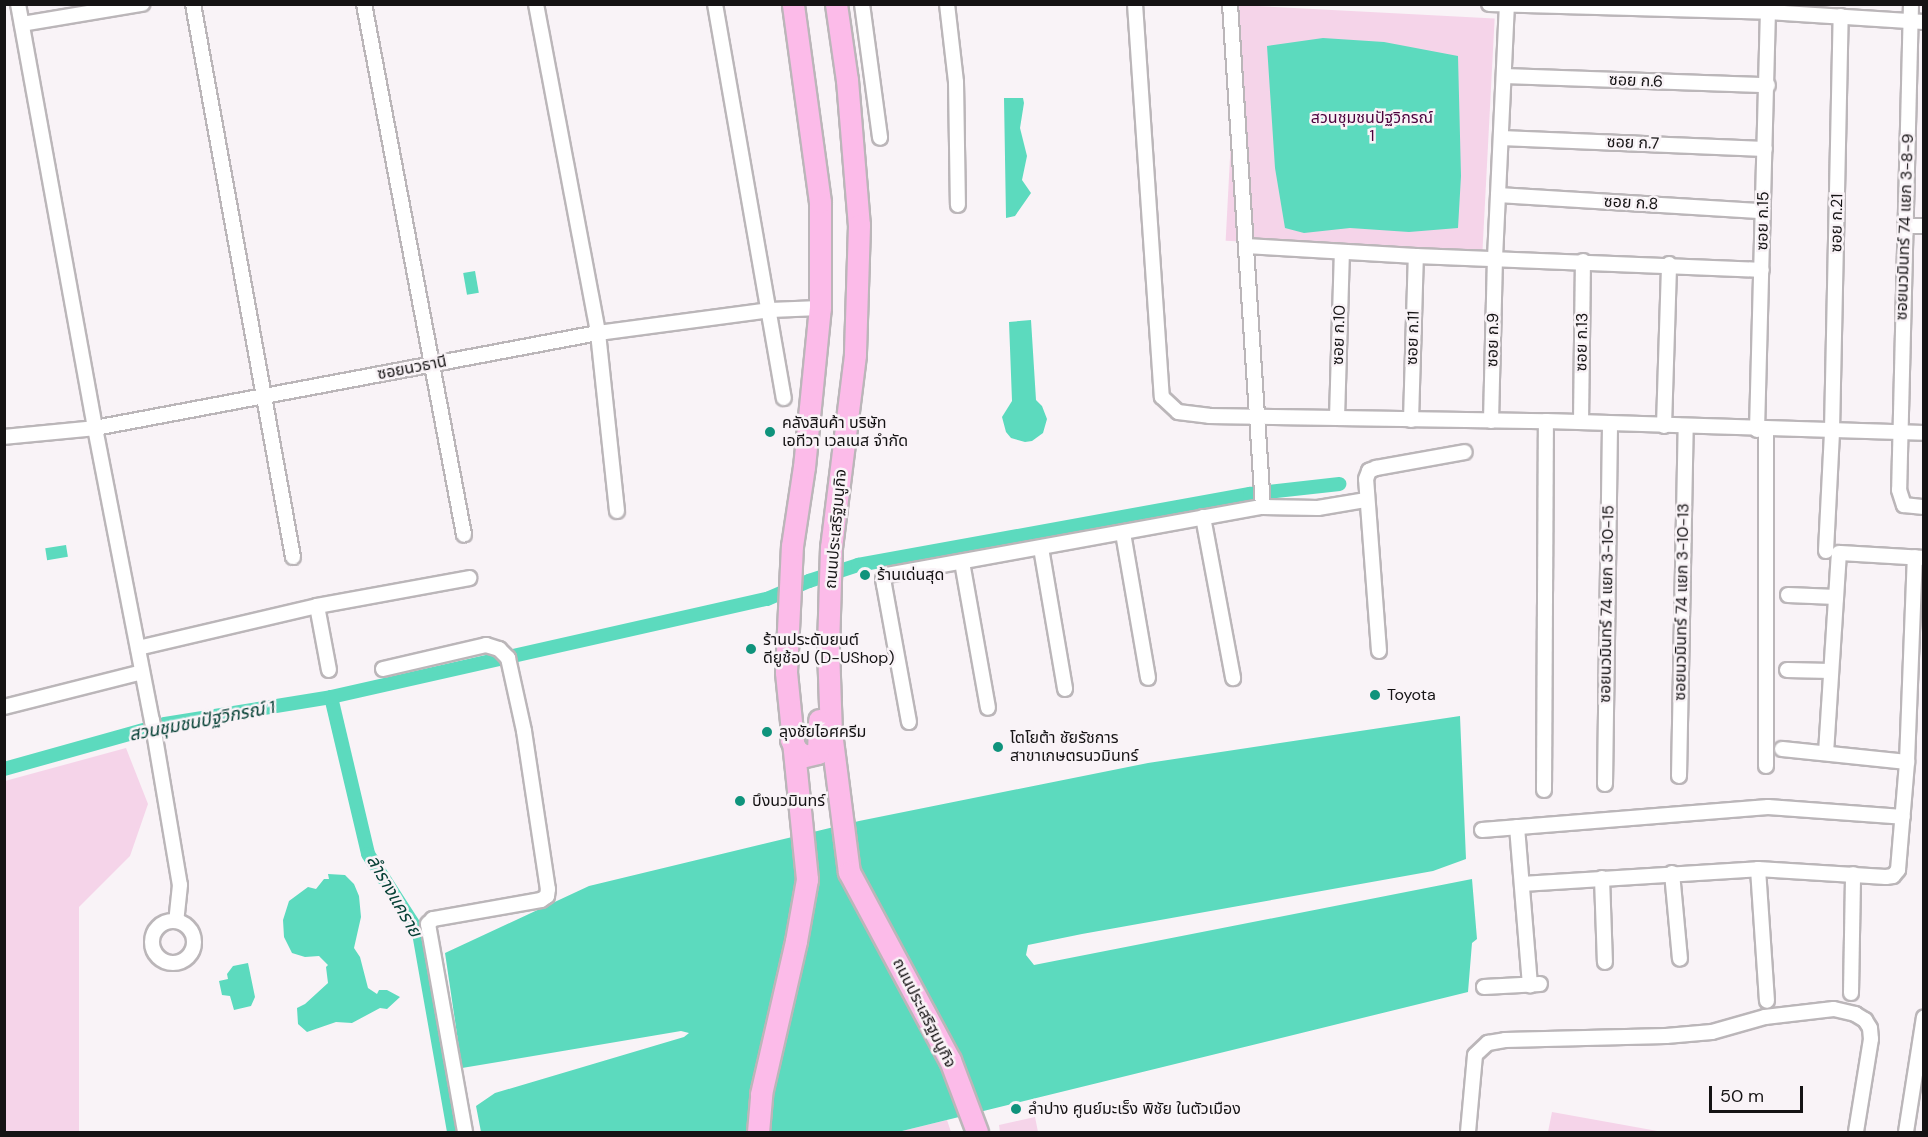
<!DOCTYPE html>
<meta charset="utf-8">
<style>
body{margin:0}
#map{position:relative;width:1928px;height:1137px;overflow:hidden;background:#f9f3f7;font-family:"DM Sans","Noto Sans Thai",sans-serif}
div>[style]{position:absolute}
.green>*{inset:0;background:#f5d4e9;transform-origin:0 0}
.water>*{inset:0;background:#5cdabe;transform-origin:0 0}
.canal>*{height:14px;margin:-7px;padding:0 7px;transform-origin:7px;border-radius:7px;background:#5cdabe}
.roads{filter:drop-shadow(2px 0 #bbb6b9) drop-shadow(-2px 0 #bbb6b9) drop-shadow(0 2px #bbb6b9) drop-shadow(0 -2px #bbb6b9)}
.minor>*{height:14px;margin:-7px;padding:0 7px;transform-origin:7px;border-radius:7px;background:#fff}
.minor>.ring{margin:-7px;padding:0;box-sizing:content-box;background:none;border:14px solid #fff;border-radius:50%}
.primary>*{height:21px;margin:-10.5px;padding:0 10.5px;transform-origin:10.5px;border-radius:10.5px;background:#fcbbe9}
.dots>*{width:16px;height:16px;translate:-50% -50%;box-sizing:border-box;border:3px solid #f9f3f7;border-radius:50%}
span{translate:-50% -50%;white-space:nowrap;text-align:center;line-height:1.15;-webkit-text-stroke:5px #f9f3f7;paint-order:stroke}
.street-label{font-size:16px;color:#151314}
.park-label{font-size:16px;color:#4b023c}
.poi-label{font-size:16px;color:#151314}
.left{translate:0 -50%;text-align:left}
.water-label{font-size:18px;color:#054035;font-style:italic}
.frame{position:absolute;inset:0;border:6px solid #151314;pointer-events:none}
.scale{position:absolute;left:1709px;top:1086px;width:94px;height:27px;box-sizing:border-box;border:3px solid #151314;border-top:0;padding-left:8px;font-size:18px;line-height:21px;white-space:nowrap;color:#151314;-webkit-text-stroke:4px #f9f3f7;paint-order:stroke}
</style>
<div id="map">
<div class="green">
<i style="left:1238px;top:5px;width:257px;height:236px;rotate:3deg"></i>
<i style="clip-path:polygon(126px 748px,148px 804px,130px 856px,79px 907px,79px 1132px,5px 1132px,5px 781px)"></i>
<i style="clip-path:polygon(1552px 1112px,1663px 1132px,1548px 1132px)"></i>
<i style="clip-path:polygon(1035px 1117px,1038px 1132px,1000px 1132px,999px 1125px)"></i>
<i style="clip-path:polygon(947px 1120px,951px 1132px,898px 1132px)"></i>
</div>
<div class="water">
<i style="clip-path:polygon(1323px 38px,1384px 42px,1458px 56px,1461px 176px,1458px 228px,1409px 232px,1350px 228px,1304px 233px,1285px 228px,1275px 168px,1267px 46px)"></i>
<i style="clip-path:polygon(1004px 98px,1023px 98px,1024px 103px,1020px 128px,1027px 156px,1022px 180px,1031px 193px,1015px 216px,1006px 218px)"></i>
<i style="left:475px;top:271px;width:22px;height:12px;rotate:80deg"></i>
<i style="clip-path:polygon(1031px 320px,1036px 400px,1042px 406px,1047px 419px,1043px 433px,1032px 441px,1025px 442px,1011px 438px,1006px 432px,1002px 417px,1012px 401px,1009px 322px)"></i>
<i style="left:66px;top:545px;width:12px;height:21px;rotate:81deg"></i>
<i style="clip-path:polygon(1460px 716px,1466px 859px,1433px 871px,1082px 934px,1028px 945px,1026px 955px,1034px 965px,1472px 879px,1477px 939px,1472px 943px,1468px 992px,898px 1132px,481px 1132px,476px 1106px,495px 1093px,684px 1037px,689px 1033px,681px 1031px,462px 1068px,445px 953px,589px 886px,859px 821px,1148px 763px)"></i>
<i style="clip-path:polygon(328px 874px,345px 875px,354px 884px,359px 896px,361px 917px,354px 948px,360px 957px,368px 988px,377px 994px,379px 990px,387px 990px,400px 997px,387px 1009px,380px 1008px,352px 1023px,336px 1022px,307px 1032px,298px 1024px,297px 1008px,305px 1004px,328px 983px,326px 967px,328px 965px,319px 956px,305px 957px,292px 953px,284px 937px,283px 920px,289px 901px,308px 887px,316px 889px,324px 879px,329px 879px)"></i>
<i style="clip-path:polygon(248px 963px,255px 997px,251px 1006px,234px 1010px,230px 996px,222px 995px,219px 981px,228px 979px,227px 974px,233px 966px)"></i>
</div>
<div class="canal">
<i style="left:331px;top:697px;width:161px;rotate:76.7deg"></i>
<i style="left:368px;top:854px;width:94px;rotate:57.2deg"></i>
<i style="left:419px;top:933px;width:202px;rotate:80deg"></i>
<i style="left:4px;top:769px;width:167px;rotate:-15.6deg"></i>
<i style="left:165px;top:724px;width:168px;rotate:-9.2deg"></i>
<i style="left:331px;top:697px;width:447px;rotate:-12.7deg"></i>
<i style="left:767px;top:599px;width:46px;rotate:-23.2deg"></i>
<i style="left:809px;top:581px;width:52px;rotate:-18.1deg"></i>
<i style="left:858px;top:565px;width:398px;rotate:-10.3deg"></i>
<i style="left:1250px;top:494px;width:90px;rotate:-6.4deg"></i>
</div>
<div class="roads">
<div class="minor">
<i style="left:18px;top:4px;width:431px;rotate:79.7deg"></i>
<i style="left:95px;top:428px;width:298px;rotate:79deg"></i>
<i style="left:152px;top:720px;width:167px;rotate:80.4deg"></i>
<i style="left:180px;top:885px;width:36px;rotate:96deg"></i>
<i style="left:193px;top:4px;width:562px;rotate:79.75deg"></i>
<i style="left:364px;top:4px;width:540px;rotate:79.33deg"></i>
<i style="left:536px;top:4px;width:335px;rotate:79.3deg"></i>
<i style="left:598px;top:333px;width:179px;rotate:83.9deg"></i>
<i style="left:715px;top:4px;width:400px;rotate:80.1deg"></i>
<i style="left:862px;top:4px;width:135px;rotate:82.3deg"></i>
<i style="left:947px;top:4px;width:79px;rotate:83.4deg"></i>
<i style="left:956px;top:82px;width:123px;rotate:89.1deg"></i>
<i style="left:1135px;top:4px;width:394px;rotate:86.1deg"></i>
<i style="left:1162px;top:397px;width:22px;rotate:43deg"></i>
<i style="left:1178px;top:412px;width:31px;rotate:7deg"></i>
<i style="left:1209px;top:416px;width:337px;rotate:0.9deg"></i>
<i style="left:1546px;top:421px;width:378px;rotate:1.8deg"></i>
<i style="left:1230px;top:4px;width:504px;rotate:86.25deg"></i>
<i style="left:1489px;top:4px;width:279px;rotate:1.6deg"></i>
<i style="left:1768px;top:12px;width:156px;rotate:3.7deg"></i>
<i style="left:1911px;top:4px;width:486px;rotate:91.4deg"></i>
<i style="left:1899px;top:490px;width:16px;rotate:72deg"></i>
<i style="left:1904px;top:505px;width:20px;rotate:6deg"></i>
<i style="left:22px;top:24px;width:122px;rotate:-9.5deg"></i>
<i style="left:1504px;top:76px;width:264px;rotate:2deg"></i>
<i style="left:1501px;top:138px;width:264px;rotate:2.4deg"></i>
<i style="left:1498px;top:195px;width:265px;rotate:3.5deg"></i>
<i style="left:1905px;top:226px;width:19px"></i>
<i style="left:1246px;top:246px;width:170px;rotate:3.4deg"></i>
<i style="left:1416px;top:256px;width:346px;rotate:2.3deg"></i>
<i style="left:1337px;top:418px;width:166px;rotate:-88.3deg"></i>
<i style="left:1411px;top:420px;width:164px;rotate:-88.3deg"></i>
<i style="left:1491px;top:421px;width:163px;rotate:-88.6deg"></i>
<i style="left:1495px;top:258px;width:253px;rotate:-87.3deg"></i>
<i style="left:1581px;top:422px;width:161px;rotate:-89.3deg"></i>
<i style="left:1664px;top:426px;width:162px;rotate:-88.2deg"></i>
<i style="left:1757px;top:430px;width:426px;rotate:-88.5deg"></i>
<i style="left:1766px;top:430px;width:336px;rotate:90deg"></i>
<i style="left:4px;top:437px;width:91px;rotate:-5.6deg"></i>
<i style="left:95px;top:428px;width:512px;rotate:-10.7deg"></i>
<i style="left:598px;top:333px;width:174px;rotate:-7.6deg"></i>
<i style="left:770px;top:310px;width:50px;rotate:-2.3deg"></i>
<i style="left:1203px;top:517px;width:164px;rotate:79.4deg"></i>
<i style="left:1123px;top:533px;width:147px;rotate:80.2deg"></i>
<i style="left:1041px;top:548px;width:143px;rotate:80.3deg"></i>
<i style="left:1826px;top:551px;width:120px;rotate:-87.1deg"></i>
<i style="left:1832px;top:431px;width:415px;rotate:-88.8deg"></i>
<i style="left:962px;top:562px;width:148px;rotate:79.9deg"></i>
<i style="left:1788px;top:595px;width:48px;rotate:2.4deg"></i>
<i style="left:317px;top:606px;width:65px;rotate:79.4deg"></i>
<i style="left:138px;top:648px;width:184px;rotate:-13.2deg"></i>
<i style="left:317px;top:606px;width:155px;rotate:-10.4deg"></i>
<i style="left:1379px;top:651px;width:172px;rotate:-94.3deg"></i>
<i style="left:1366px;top:479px;width:9px;rotate:-69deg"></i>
<i style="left:1369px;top:471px;width:8px;rotate:-23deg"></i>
<i style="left:1376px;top:468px;width:90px;rotate:-10.2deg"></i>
<i style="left:383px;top:669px;width:106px;rotate:-13.1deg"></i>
<i style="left:486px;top:645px;width:14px;rotate:17deg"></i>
<i style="left:499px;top:649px;width:13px;rotate:45deg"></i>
<i style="left:508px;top:658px;width:75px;rotate:77.6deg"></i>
<i style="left:524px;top:731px;width:160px;rotate:81.4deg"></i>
<i style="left:548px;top:889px;width:7px;rotate:98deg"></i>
<i style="left:547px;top:896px;width:7px;rotate:146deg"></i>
<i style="left:541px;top:900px;width:110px;rotate:170deg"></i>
<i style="left:433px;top:919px;width:7px;rotate:135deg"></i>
<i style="left:428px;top:924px;width:211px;rotate:79.9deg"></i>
<i style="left:1787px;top:670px;width:44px;rotate:1.3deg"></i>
<i style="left:4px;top:707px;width:142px;rotate:-14.2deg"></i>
<i style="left:909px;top:722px;width:139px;rotate:-100.3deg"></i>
<i style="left:884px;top:585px;width:6px;rotate:-99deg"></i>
<i style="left:883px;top:579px;width:6px;rotate:-45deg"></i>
<i style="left:887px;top:575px;width:382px;rotate:-10.3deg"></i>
<i style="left:1263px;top:507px;width:55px;rotate:1deg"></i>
<i style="left:1318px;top:508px;width:49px;rotate:-9.5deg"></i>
<i style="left:1782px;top:749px;width:126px;rotate:5.9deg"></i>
<i style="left:1826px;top:753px;width:200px;rotate:-86.3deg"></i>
<i style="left:1839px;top:553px;width:83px;rotate:3.4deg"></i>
<i style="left:1679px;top:776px;width:349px;rotate:-88.9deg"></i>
<i style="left:1605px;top:784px;width:360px;rotate:-89.2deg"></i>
<i style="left:1544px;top:790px;width:369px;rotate:-89.7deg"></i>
<i style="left:1517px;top:827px;width:159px;rotate:85.3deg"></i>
<i style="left:1482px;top:830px;width:287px;rotate:-4.6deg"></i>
<i style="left:1768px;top:807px;width:135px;rotate:4.2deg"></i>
<i style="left:1758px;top:869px;width:132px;rotate:86.1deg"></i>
<i style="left:1672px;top:873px;width:86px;rotate:84.7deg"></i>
<i style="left:1602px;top:878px;width:84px;rotate:88deg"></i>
<i style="left:1522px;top:884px;width:236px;rotate:-3.6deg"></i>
<i style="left:1758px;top:869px;width:128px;rotate:3.6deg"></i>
<i style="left:1886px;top:877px;width:7px;rotate:-8deg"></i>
<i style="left:1893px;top:876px;width:8px;rotate:-50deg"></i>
<i style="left:1898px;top:870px;width:108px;rotate:-85.2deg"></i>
<i style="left:1907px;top:762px;width:205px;rotate:-87.8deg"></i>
<i class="ring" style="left:152px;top:921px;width:28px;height:28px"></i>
<i style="left:1484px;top:987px;width:56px;rotate:-3.1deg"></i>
<i style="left:1851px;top:993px;width:119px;rotate:-89deg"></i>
<i style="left:1468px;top:1132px;width:77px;rotate:-84.8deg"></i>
<i style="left:1475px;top:1055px;width:18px;rotate:-43deg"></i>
<i style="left:1488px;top:1043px;width:17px;rotate:-10deg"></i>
<i style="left:1505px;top:1040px;width:161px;rotate:-1.4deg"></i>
<i style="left:1666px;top:1036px;width:46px;rotate:-5deg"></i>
<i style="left:1712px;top:1032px;width:55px;rotate:-15.8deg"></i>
<i style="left:1765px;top:1017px;width:69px;rotate:-6.6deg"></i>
<i style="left:1834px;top:1009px;width:22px;rotate:13deg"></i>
<i style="left:1855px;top:1014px;width:12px;rotate:31deg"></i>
<i style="left:1865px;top:1020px;width:9px;rotate:58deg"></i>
<i style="left:1870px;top:1028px;width:11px;rotate:85deg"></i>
<i style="left:1871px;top:1039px;width:94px;rotate:99.2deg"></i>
<i style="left:1906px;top:1132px;width:116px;rotate:-81.1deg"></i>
</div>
<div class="primary">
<i style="left:836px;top:4px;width:77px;rotate:81.8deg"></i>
<i style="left:847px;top:80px;width:145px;rotate:85.3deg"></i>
<i style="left:859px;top:225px;width:130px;rotate:91.8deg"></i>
<i style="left:855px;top:355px;width:193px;rotate:97.1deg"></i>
<i style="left:831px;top:547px;width:101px;rotate:91.7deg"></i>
<i style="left:828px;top:648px;width:84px;rotate:88deg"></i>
<i style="left:831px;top:732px;width:141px;rotate:82.7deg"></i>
<i style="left:849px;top:872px;width:213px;rotate:61.8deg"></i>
<i style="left:950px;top:1060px;width:77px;rotate:69.4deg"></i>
<i style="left:791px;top:740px;width:13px;rotate:61deg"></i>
<i style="left:797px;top:751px;width:9px;rotate:32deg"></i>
<i style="left:805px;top:756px;width:13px;rotate:-13deg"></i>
<i style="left:818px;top:753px;width:33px;rotate:-88deg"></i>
<i style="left:758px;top:1132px;width:38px;rotate:-85deg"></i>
<i style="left:761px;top:1094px;width:157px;rotate:-77.1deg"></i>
<i style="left:796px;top:941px;width:63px;rotate:-79.9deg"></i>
<i style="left:807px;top:879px;width:208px;rotate:-95.8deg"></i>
<i style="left:786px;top:672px;width:126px;rotate:-87.3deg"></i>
<i style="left:792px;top:546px;width:80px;rotate:-81.4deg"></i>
<i style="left:804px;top:467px;width:160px;rotate:-84.3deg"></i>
<i style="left:820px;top:308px;width:106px;rotate:-90deg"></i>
<i style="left:820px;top:202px;width:200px;rotate:-97.8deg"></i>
</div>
</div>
<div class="dots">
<i style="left:770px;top:432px;background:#0f937c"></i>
<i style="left:865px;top:575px;background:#0f937c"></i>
<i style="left:751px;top:649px;background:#0f937c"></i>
<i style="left:1375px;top:695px;background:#0f937c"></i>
<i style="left:767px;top:732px;background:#0f937c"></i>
<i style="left:998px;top:747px;background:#0f937c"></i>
<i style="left:740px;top:801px;background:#0f937c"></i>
<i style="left:1016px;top:1109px;background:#0f937c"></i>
</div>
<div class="street-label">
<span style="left:1636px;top:81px;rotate:2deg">ซอย ก.6</span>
<span style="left:1633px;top:143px;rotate:2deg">ซอย ก.7</span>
<span style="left:1631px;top:203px;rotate:3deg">ซอย ก.8</span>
<span style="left:1763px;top:221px;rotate:-89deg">ซอย ก.15</span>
<span style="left:1837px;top:223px;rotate:-89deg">ซอย ก.21</span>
<span style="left:1905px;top:227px;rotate:-88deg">ซอยนวมินทร์ 74 แยก 3-8-9</span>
<span style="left:1339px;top:335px;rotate:-88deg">ซอย ก.10</span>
<span style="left:1413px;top:338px;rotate:-88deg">ซอย ก.11</span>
<span style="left:1493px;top:340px;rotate:-89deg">ซอย ก.9</span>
<span style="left:1582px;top:342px;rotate:-89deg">ซอย ก.13</span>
<span style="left:412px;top:368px;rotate:-11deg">ซอยนวธานี</span>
<span style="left:836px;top:529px;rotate:-85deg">ถนนประเสริฐมนูกิจ</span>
<span style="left:1682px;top:602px;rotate:-89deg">ซอยนวมินทร์ 74 แยก 3-10-13</span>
<span style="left:1607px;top:604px;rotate:-89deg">ซอยนวมินทร์ 74 แยก 3-10-15</span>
<span style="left:924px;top:1013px;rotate:63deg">ถนนประเสริฐมนูกิจ</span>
</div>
<div class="park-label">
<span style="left:1372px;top:127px">สวนชุมชนปัฐวิกรณ์<br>1</span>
</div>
<div class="poi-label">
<span class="left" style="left:782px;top:432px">คลังสินค้า บริษัท<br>เอทีวา เวลเนส จำกัด</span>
<span class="left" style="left:877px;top:575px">ร้านเด่นสุด</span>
<span class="left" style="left:763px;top:649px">ร้านประดับยนต์<br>ดียูช้อป (D-UShop)</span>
<span class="left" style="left:1387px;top:695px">Toyota</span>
<span class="left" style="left:779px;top:732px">ลุงชัยไอศครีม</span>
<span class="left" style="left:1010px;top:747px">โตโยต้า ชัยรัชการ<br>สาขาเกษตรนวมินทร์</span>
<span class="left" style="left:752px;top:801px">บึงนวมินทร์</span>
<span class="left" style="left:1028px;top:1109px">ลำปาง ศูนย์มะเร็ง พิชัย ในตัวเมือง</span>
</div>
<div class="water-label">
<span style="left:202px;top:721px;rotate:-11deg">สวนชุมชนปัฐวิกรณ์ 1</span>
<span style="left:394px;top:896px;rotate:60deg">ลำรางแคราย</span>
</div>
<div class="frame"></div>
<div class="scale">50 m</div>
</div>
